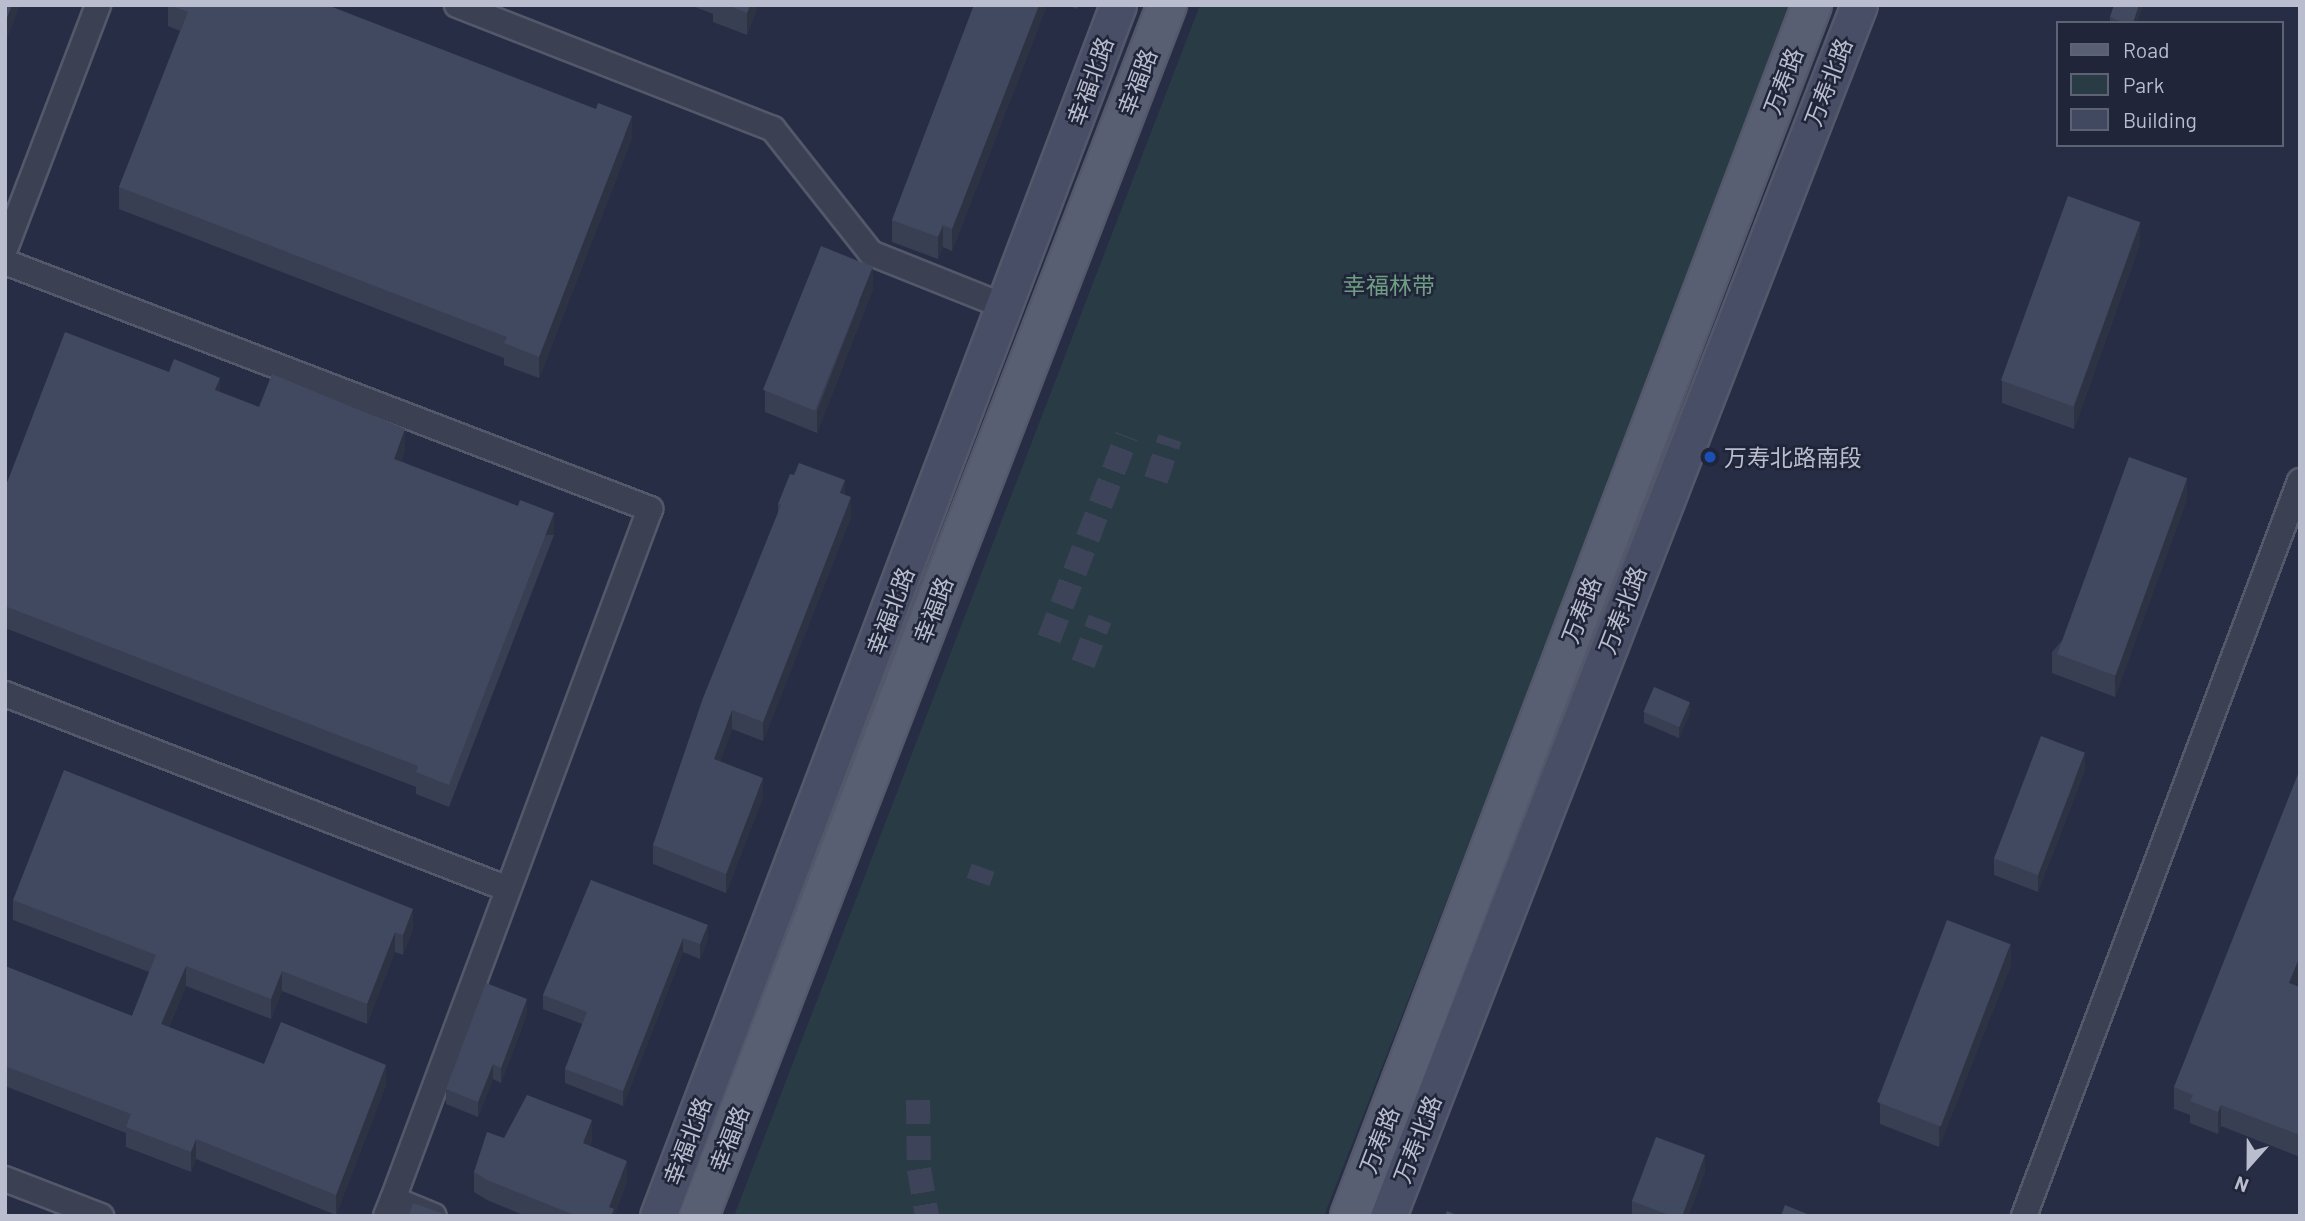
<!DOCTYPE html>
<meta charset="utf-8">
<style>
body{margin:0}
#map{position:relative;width:2305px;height:1221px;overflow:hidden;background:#272d44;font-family:Barlow,"Noto Sans SC",sans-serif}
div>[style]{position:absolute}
.green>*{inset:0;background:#293c45}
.street-tunnel>*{height:24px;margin-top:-12px;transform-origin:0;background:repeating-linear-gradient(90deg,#3d4359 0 24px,transparent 0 36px)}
.roads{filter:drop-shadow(2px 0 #54586b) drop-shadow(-2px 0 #54586b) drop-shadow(0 2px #54586b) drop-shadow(0 -2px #54586b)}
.street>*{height:24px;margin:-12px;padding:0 12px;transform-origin:12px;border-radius:12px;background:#3b4153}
.secondary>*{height:35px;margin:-17.5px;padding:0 17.5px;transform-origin:17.5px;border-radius:17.5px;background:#494e67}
.primary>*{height:38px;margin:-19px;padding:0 19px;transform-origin:19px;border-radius:19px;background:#595f73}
.wall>*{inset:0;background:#383f53}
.shaded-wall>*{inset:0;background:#2e3344;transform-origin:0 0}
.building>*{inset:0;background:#414961;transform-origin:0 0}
.dots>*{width:19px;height:19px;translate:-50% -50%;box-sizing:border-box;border:4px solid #202539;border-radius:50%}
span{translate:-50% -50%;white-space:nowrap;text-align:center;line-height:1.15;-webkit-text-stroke:5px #202539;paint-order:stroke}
.street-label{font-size:23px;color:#b9bdcd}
.park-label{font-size:23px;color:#6f9e83}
.poi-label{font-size:23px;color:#b9bdcd}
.left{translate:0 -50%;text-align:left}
.frame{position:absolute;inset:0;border:7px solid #b9bdcd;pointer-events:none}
.legend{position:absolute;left:2056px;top:21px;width:228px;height:126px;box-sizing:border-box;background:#202539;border:2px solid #5d6274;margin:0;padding:9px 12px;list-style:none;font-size:21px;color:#b9bdcd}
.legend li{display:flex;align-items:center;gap:14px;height:35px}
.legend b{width:35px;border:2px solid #5d6274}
.north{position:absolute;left:2214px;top:1130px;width:70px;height:70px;-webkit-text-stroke:5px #202539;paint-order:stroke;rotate:201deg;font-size:19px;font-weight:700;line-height:28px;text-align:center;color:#b9bdcd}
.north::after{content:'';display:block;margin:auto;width:24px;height:32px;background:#b9bdcd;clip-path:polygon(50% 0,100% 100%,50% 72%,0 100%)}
</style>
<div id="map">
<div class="green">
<i style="clip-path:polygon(1200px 5px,1795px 5px,1324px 1216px,734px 1216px)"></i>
</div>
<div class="street-tunnel">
<i style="left:1156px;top:480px;width:44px;rotate:-71.6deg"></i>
<i style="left:1049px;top:639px;width:217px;rotate:-69deg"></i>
<i style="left:1083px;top:664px;width:48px;rotate:-69.3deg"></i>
<i style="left:978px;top:882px;width:15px;rotate:-70deg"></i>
<i style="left:918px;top:1100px;width:69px;rotate:89.2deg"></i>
<i style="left:919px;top:1169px;width:48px;rotate:80.3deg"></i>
</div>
<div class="roads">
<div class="street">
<i style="left:457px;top:5px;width:339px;rotate:21.4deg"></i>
<i style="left:773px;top:129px;width:158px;rotate:51.7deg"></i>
<i style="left:871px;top:253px;width:145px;rotate:21.8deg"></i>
<i style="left:5px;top:249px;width:261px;rotate:-69.1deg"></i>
<i style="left:5px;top:262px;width:691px;rotate:20.95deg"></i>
<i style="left:650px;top:509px;width:736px;rotate:110.43deg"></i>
<i style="left:5px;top:694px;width:539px;rotate:21.19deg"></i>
<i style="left:5px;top:1179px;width:103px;rotate:21.1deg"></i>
<i style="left:386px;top:1216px;width:18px;rotate:-68deg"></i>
<i style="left:393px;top:1199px;width:44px;rotate:22.5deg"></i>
<i style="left:2024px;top:1216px;width:785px;rotate:-69.42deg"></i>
</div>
<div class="secondary">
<i style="left:658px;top:1216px;width:1295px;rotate:-69.2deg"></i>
<i style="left:1388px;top:1216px;width:1299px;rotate:-68.75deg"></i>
</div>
<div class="primary">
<i style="left:699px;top:1216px;width:1298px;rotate:-68.87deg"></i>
<i style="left:1350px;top:1216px;width:1296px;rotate:-69.12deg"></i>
</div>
</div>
<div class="wall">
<i style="clip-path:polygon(168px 5px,327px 5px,632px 138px,539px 378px,504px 365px,504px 358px,119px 209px,119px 187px,180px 31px,168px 26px)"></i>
<i style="clip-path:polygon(690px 5px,758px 5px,747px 35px,713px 22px,713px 14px)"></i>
<i style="clip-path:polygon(974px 5px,1047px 5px,952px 251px,943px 247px,938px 259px,892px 242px,892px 220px)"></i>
<i style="clip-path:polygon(1067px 5px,1078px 5px,1077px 9px)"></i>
<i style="clip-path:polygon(2110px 17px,2137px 23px,2110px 23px)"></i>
<i style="clip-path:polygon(2140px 244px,2074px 429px,2002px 403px,2002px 381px)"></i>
<i style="clip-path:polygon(873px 289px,817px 433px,765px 412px,765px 390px)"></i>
<i style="clip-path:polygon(220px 392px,259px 407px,405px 451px,401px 461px,554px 535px,449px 807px,416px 794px,416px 787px,5px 628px,5px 488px)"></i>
<i style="clip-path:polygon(794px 475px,845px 495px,851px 517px,763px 741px,732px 729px,720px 761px,763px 797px,726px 893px,653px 864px,653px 845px,778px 514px,778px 504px)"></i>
<i style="clip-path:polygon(2187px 499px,2115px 697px,2052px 673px,2052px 652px)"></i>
<i style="clip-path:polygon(1644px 712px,1690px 713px,1679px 738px,1644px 723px)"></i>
<i style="clip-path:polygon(2085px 770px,2038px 892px,1994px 875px,1994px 858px)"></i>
<i style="clip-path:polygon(591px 880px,708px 939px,700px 959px,683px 952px,623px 1106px,565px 1083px,565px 1069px,582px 1024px,543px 1009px,543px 995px)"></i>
<i style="clip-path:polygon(13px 900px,413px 929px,403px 955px,395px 952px,367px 1024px,282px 991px,271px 1019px,186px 986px,169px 1027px,264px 1064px,386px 1085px,336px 1215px,196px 1159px,191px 1172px,126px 1147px,126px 1133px,5px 1086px,5px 966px,132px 1016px,149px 972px,13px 920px)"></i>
<i style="clip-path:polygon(2011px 965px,1939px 1147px,1880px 1124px,1880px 1103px)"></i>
<i style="clip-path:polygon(2297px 986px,2300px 987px,2300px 1157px,2221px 1126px,2218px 1134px,2190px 1123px,2190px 1115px,2174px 1109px,2174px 1087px)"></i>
<i style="clip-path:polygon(527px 1014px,501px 1083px,493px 1079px,478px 1117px,446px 1104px,446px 1089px)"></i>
<i style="clip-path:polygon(504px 1138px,592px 1140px,590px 1146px,627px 1181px,614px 1216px,526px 1216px,487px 1200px,474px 1192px,474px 1172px)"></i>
<i style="clip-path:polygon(1705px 1172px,1688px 1216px,1632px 1216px,1632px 1201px)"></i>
</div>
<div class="shaded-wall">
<i style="clip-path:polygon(12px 5px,20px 5px,5px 45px,5px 23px)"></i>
<i style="clip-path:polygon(750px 5px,758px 5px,747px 35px,747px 13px)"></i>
<i style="clip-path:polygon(1039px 5px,1047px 5px,952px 251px,952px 229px)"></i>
<i style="clip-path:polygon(2139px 5px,2144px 5px,2137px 23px,2133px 23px)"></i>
<i style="clip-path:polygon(632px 116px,632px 138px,539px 378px,539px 357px)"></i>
<i style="clip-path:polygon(2140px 222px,2140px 244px,2074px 429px,2074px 407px)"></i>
<i style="clip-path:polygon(943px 225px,943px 247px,938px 259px,938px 237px)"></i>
<i style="clip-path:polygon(873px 267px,873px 289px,817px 433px,817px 411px)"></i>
<i style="clip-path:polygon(220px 378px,220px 400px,215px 390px)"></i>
<i style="clip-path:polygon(405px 429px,405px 451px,394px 480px,394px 459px)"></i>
<i style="clip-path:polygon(2187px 478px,2187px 499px,2115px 697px,2115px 676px)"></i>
<i style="clip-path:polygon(845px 480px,845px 499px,840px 493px)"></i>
<i style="clip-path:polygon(851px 497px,851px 517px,763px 741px,763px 722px)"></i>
<i style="left:554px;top:513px;width:22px;height:292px;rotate:90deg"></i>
<i style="clip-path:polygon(1690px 702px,1690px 713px,1679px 738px,1679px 726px)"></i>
<i style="clip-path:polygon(732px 710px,732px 729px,714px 778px,714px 759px)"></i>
<i style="clip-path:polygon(2085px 753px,2085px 770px,2038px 892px,2038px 875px)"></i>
<i style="clip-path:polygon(763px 778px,763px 797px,726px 893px,726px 874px)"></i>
<i style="clip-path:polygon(413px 909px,413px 929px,403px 955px,403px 935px)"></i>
<i style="clip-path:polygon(708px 925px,708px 939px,700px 959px,700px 944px)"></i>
<i style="clip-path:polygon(395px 932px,395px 952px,367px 1024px,367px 1004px)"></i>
<i style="clip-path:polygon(683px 938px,683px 952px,623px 1106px,623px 1091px)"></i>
<i style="clip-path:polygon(2011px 944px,2011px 965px,1939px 1147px,1939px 1126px)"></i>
<i style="clip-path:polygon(2300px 956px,2300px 978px,2289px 1004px,2289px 983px)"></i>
<i style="clip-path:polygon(186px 966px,186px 986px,161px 1045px,161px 1024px)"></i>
<i style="clip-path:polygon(282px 971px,282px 991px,271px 1019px,271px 999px)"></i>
<i style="clip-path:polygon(527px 999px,527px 1014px,501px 1083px,501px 1068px)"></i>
<i style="clip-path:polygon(493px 1064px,493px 1079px,478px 1117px,478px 1102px)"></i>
<i style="clip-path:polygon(386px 1065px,386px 1085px,336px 1215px,336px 1195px)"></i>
<i style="clip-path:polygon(2221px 1105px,2221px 1126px,2218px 1134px,2218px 1112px)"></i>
<i style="clip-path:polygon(592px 1120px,592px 1140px,583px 1163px,583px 1143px)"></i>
<i style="clip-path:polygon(196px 1139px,196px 1159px,191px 1172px,191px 1152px)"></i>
<i style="clip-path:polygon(1705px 1155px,1705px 1172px,1688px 1216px,1682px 1216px)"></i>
<i style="clip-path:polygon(627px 1161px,627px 1181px,614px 1216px,609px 1216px,609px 1207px)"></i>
</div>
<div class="building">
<i style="clip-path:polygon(5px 5px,12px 5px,5px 23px)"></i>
<i style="clip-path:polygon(170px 5px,327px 5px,596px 109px,598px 103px,632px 116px,539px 357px,504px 343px,507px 337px,119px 187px,188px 12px)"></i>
<i style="clip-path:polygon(727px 5px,750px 5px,747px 13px)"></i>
<i style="clip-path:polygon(974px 5px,1039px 5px,952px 229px,943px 225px,938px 237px,892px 220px)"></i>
<i style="clip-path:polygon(2114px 5px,2139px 5px,2133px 23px,2125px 23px,2110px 17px)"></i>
<i style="left:2068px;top:196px;width:77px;height:196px;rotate:20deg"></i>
<i style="left:821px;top:246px;width:56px;height:155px;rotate:22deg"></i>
<i style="clip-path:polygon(65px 332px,169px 372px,174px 359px,220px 378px,215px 390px,259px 407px,272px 374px,405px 429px,394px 459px,518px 506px,520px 500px,554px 513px,449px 785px,416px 772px,418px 766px,5px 606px,5px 488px)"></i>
<i style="left:2129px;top:457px;width:62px;height:210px;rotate:20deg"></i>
<i style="clip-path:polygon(799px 463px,845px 480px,840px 493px,851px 497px,763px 722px,732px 710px,714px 759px,763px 778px,726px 874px,653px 845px,703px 698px,781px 505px,778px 504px,790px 474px,794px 475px)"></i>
<i style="left:1654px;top:687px;width:39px;height:27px;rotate:23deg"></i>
<i style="left:2041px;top:736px;width:47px;height:131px;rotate:21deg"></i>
<i style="clip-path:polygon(2300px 769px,2300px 956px,2289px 983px,2300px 987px,2300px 1135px,2221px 1105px,2218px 1112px,2190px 1101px,2193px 1095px,2174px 1087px)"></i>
<i style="clip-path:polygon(64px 770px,413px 909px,403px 935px,395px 932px,367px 1004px,282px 971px,271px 999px,186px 966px,161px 1024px,264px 1064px,281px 1022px,386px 1065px,336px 1195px,196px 1139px,191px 1152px,126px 1127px,131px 1114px,5px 1066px,5px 966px,132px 1016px,156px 955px,13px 900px)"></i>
<i style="clip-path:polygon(591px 880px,708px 925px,700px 944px,683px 938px,623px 1091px,565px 1069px,587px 1012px,543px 995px)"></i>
<i style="left:1947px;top:920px;width:68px;height:195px;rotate:21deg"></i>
<i style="clip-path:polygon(486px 983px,527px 999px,501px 1068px,493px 1064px,478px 1102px,446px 1089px)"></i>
<i style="clip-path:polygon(527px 1095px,592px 1120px,583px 1143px,627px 1161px,609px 1207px,614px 1209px,611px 1216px,577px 1216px,487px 1180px,474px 1172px,487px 1132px,504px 1138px)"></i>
<i style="clip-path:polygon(1656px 1137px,1705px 1155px,1682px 1216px,1672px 1216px,1632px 1201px)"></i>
<i style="clip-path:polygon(413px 1203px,449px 1216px,409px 1216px)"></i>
<i style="clip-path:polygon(1785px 1205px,1812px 1216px,1781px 1216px)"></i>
<i style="clip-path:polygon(1447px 1211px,1459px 1216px,1445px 1216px)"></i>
</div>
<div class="dots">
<i style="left:1710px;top:457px;background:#1a4fb4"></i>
</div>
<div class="street-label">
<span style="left:1090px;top:81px;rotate:-70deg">幸福北路</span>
<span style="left:1783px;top:81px;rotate:-69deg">万寿路</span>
<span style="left:1137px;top:82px;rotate:-69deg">幸福路</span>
<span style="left:1828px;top:82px;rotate:-69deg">万寿北路</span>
<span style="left:933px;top:610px;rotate:-69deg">幸福路</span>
<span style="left:1581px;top:610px;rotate:-69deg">万寿路</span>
<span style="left:1622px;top:610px;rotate:-69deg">万寿北路</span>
<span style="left:890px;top:611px;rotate:-69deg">幸福北路</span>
<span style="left:729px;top:1139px;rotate:-69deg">幸福路</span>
<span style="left:1417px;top:1139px;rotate:-69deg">万寿北路</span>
<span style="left:1379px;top:1140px;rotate:-69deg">万寿路</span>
<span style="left:687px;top:1141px;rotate:-69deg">幸福北路</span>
</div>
<div class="park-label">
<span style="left:1389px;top:285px">幸福林带</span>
</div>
<div class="poi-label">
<span class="left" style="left:1724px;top:457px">万寿北路南段</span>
</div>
<div class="frame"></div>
<ul class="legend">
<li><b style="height:9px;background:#595f73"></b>Road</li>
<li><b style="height:19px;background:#293c45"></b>Park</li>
<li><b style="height:19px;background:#414961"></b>Building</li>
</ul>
<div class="north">N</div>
</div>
